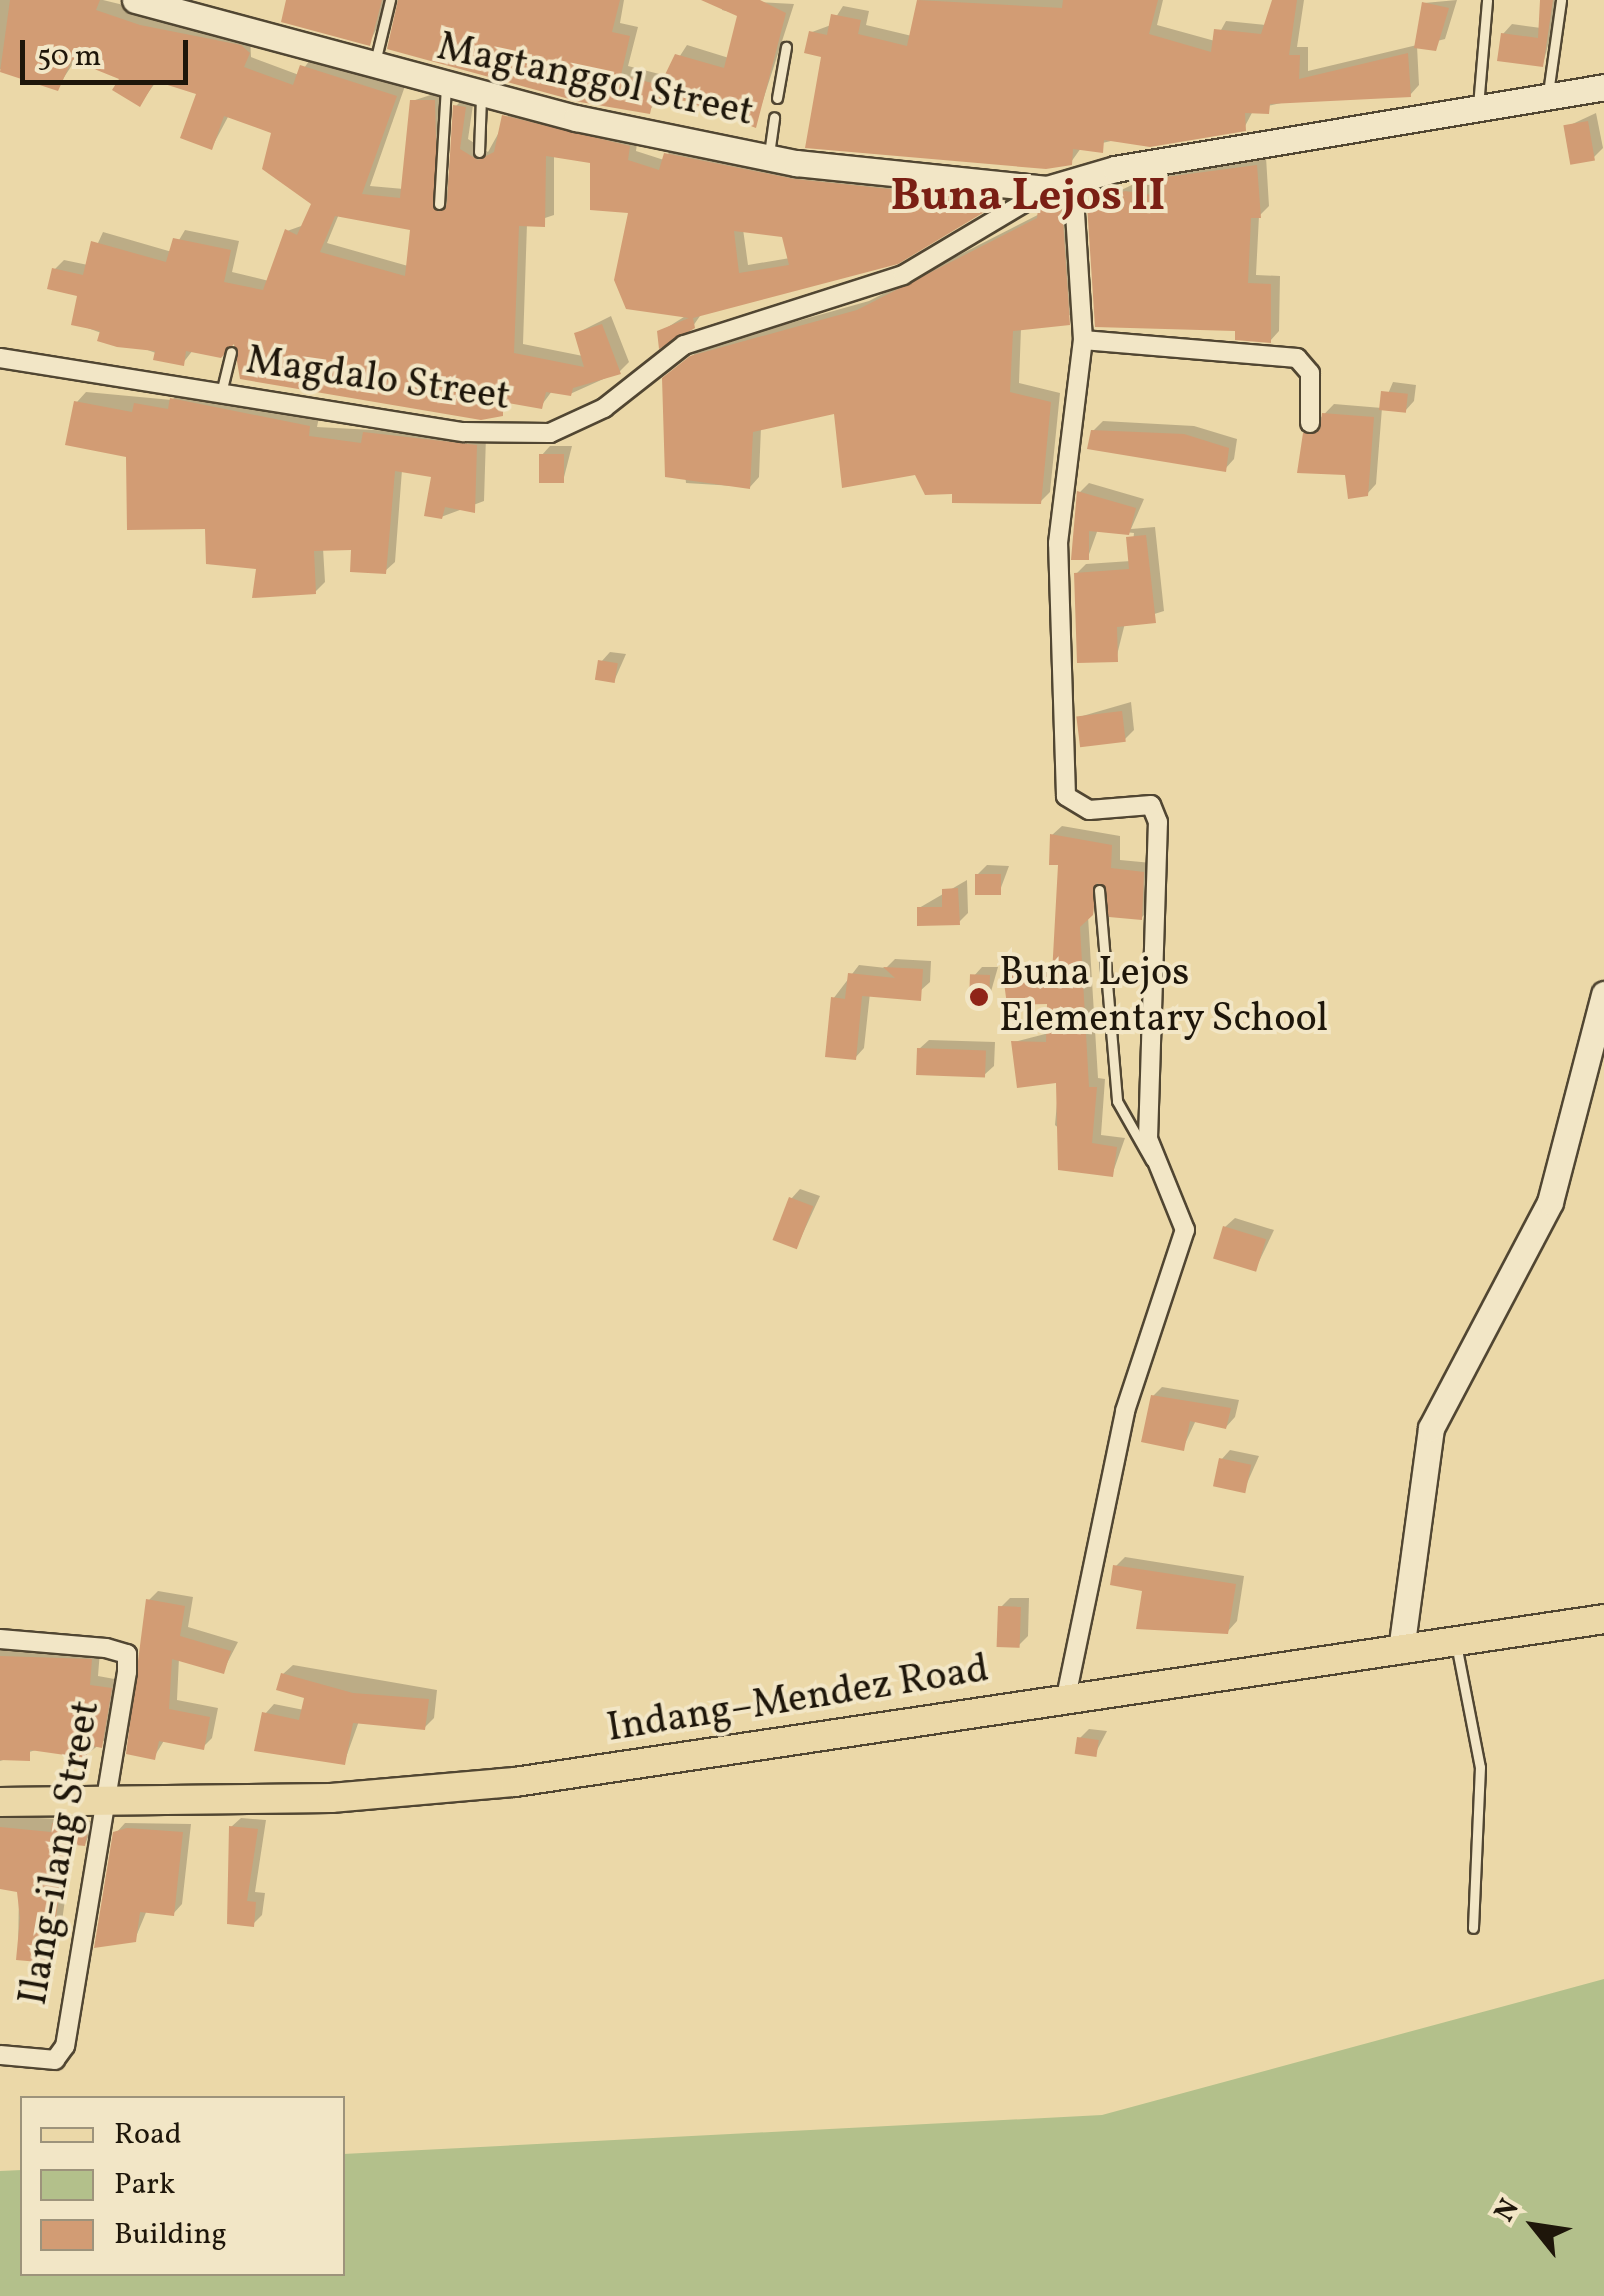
<!DOCTYPE html>
<meta charset="utf-8">
<style>
body{margin:0}
#map{position:relative;width:1604px;height:2296px;overflow:hidden;background:#ebd8a8;font-family:Vollkorn,serif}
div>[style]{position:absolute}
.green>*{inset:0;background:#b3c08b}
.shadow>*{inset:0;background:#0003}
.building>*{inset:0;background:#d29c74;transform-origin:0 0}
.roads{filter:drop-shadow(2px 0 #514632) drop-shadow(-2px 0 #514632) drop-shadow(0 2px #514632) drop-shadow(0 -2px #514632)}
.lane>*{height:9px;margin:-4.5px;padding:0 4.5px;transform-origin:4.5px;border-radius:4.5px;background:#f2e6c6}
.street>*{height:18px;margin:-9px;padding:0 9px;transform-origin:9px;border-radius:9px;background:#f2e6c6}
.secondary>*{height:25px;margin:-12.5px;padding:0 12.5px;transform-origin:12.5px;border-radius:12.5px;background:#f2e6c6}
.primary>*{height:28px;margin:-14px;padding:0 14px;transform-origin:14px;border-radius:14px;background:#ebd8a8}
.dots>*{width:28px;height:28px;translate:-50% -50%;box-sizing:border-box;border:5px solid #f2e6c6;border-radius:50%}
span{translate:-50% -50%;white-space:nowrap;text-align:center;line-height:1.15;-webkit-text-stroke:8px #f2e6c6;paint-order:stroke}
.street-label{font-size:40px;color:#1e160a}
.poi-label{font-size:40px;color:#1e160a}
.left{translate:0 -50%;text-align:left}
.quarter-label{font-size:45px;color:#7a1f14;font-weight:700}
.legend{position:absolute;left:20px;top:2096px;width:325px;height:180px;box-sizing:border-box;background:#f2e6c6;border:2px solid #9d937b;margin:0;padding:12px 18px;list-style:none;font-size:30px;color:#1e160a}
.legend li{display:flex;align-items:center;gap:20px;height:50px}
.legend b{width:50px;border:2px solid #9d937b}
.north{position:absolute;left:1484px;top:2176px;width:100px;height:100px;-webkit-text-stroke:8px #f2e6c6;paint-order:stroke;rotate:300deg;font-size:28px;font-weight:700;line-height:40px;text-align:center;color:#1e160a}
.north::after{content:'';display:block;margin:auto;width:35px;height:45px;background:#1e160a;clip-path:polygon(50% 0,100% 100%,50% 72%,0 100%)}
.scale{position:absolute;left:20px;top:40px;width:168px;height:45px;box-sizing:border-box;border:5px solid #1e160a;border-top:0;padding-left:12px;font-size:30px;line-height:35px;white-space:nowrap;color:#1e160a;-webkit-text-stroke:8px #f2e6c6;paint-order:stroke}
</style>
<div id="map">
<div class="green">
<i style="clip-path:polygon(1604px 1979px,1604px 2296px,0 2296px,0 2171px,22px 2170px,22px 2274px,342px 2274px,343px 2154px,1102px 2115px)"></i>
</div>
<div class="shadow">
<i style="clip-path:polygon(evenodd,0 0,103px 0,250px 36px,251px 57px,299px 75px,312px 57px,405px 86px,370px 186px,404px 189px,412px 101px,443px 91px,446px 200px,456px 106px,465px 97px,474px 98px,468px 139px,488px 152px,513px 107px,638px 137px,636px 151px,664px 160px,675px 144px,994px 190px,994px 199px,702px 313px,693px 326px,660px 332px,687px 315px,631px 211px,592px 161px,554px 155px,554px 215px,527px 224px,523px 344px,583px 356px,577px 333px,611px 316px,629px 362px,619px 372px,570px 394px,552px 391px,541px 406px,511px 401px,502px 413px,236px 340px,193px 350px,183px 363px,74px 323px,80px 294px,55px 269px,64px 260px,88px 265px,103px 232px,172px 252px,185px 230px,239px 241px,232px 272px,269px 281px,287px 231px,304px 225px,314px 203px,274px 132px,229px 115px,212px 147px,199px 93px,158px 79px,140px 104px,123px 78px,76px 59px,57px 88px,0 69px,0 0,339px 214px,412px 228px,408px 266px,327px 243px,339px 214px,0 0,743px 229px,784px 235px,790px 258px,748px 265px,743px 229px)"></i>
<i style="clip-path:polygon(289px 0,392px 0,369px 43px)"></i>
<i style="clip-path:polygon(401px 0,624px 0,620px 23px,638px 27px,628px 66px,667px 76px,687px 45px,729px 58px,740px 14px,722px 10px,725px 0,794px 4px,755px 125px,687px 99px,659px 98px,649px 111px)"></i>
<i style="clip-path:polygon(919px 0,1163px 0,1157px 25px,1215px 41px,1226px 21px,1266px 25px,1274px 0,1304px 0,1297px 47px,1308px 47px,1308px 71px,1417px 45px,1424px 3px,1457px 0,1445px 39px,1417px 46px,1419px 85px,1410px 95px,1316px 95px,1254px 109px,1244px 128px,1111px 141px,1081px 148px,1071px 162px,824px 55px,812px 32px,831px 25px,843px 6px,869px 11px,866px 25px,912px 36px)"></i>
<i style="clip-path:polygon(1543px 0,1560px 0,1543px 64px,1503px 34px,1512px 24px,1541px 28px)"></i>
<i style="clip-path:polygon(1596px 113px,1603px 148px,1594px 157px,1566px 127px)"></i>
<i style="clip-path:polygon(1266px 157px,1269px 206px,1259px 216px,1256px 275px,1280px 276px,1279px 331px,1270px 341px,1238px 329px,1090px 205px,1136px 183px,1154px 185px,1163px 171px)"></i>
<i style="clip-path:polygon(1071px 198px,1078px 313px,1021px 328px,1019px 383px,1060px 393px,1050px 492px,1040px 502px,955px 492px,837px 411px,761px 427px,759px 477px,750px 487px,686px 483px,675px 369px,702px 348px,869px 301px)"></i>
<i style="clip-path:polygon(1393px 382px,1416px 385px,1414px 401px,1405px 411px,1382px 408px,1376px 484px,1367px 494px,1305px 434px,1334px 404px,1382px 408px)"></i>
<i style="clip-path:polygon(182px 390px,319px 417px,317px 427px,486px 436px,484px 501px,441px 517px,434px 475px,402px 470px,395px 562px,385px 571px,354px 548px,323px 548px,325px 582px,315px 592px,259px 566px,207px 526px,77px 402px,86px 392px,172px 400px)"></i>
<i style="clip-path:polygon(1103px 421px,1194px 426px,1237px 439px,1234px 459px,1225px 469px,1093px 431px)"></i>
<i style="clip-path:polygon(550px 446px,572px 446px,563px 481px,541px 456px)"></i>
<i style="clip-path:polygon(1089px 483px,1144px 499px,1131px 529px,1155px 527px,1164px 611px,1125px 623px,1116px 659px,1076px 574px,1086px 564px,1131px 561px,1134px 533px,1098px 529px,1088px 557px,1079px 493px)"></i>
<i style="clip-path:polygon(610px 652px,626px 654px,615px 679px,601px 662px)"></i>
<i style="clip-path:polygon(1131px 702px,1134px 730px,1125px 739px,1079px 717px)"></i>
<i style="clip-path:polygon(1062px 826px,1120px 836px,1120px 860px,1152px 863px,1151px 908px,1141px 918px,1103px 891px,1088px 916px,1098px 1078px,1105px 1079px,1101px 1135px,1125px 1138px,1112px 1175px,1055px 1125px,1059px 1080px,1014px 1042px,1049px 1033px,1049px 1001px,1006px 976px,1015px 967px,1055px 966px,1060px 863px,1052px 835px)"></i>
<i style="clip-path:polygon(987px 865px,1009px 866px,999px 893px,977px 875px)"></i>
<i style="clip-path:polygon(967px 880px,968px 913px,958px 923px,919px 908px)"></i>
<i style="clip-path:polygon(895px 959px,931px 961px,930px 982px,920px 991px,870px 993px,864px 1048px,855px 1058px,833px 999px,859px 965px,886px 968px)"></i>
<i style="clip-path:polygon(982px 967px,998px 967px,988px 1002px,973px 977px)"></i>
<i style="clip-path:polygon(929px 1040px,995px 1042px,994px 1066px,984px 1075px,919px 1049px)"></i>
<i style="clip-path:polygon(800px 1189px,820px 1196px,797px 1246px,791px 1199px)"></i>
<i style="clip-path:polygon(1235px 1218px,1274px 1230px,1256px 1268px,1225px 1227px)"></i>
<i style="clip-path:polygon(1162px 1387px,1239px 1400px,1235px 1417px,1226px 1427px,1196px 1420px,1183px 1448px,1153px 1396px)"></i>
<i style="clip-path:polygon(1230px 1450px,1259px 1456px,1244px 1490px,1221px 1460px)"></i>
<i style="clip-path:polygon(1125px 1557px,1244px 1576px,1237px 1621px,1228px 1631px,1139px 1627px,1145px 1589px,1116px 1566px)"></i>
<i style="clip-path:polygon(158px 1591px,193px 1597px,188px 1627px,238px 1642px,223px 1671px,179px 1658px,177px 1700px,218px 1708px,212px 1738px,203px 1747px,165px 1739px,154px 1757px,149px 1600px)"></i>
<i style="clip-path:polygon(1010px 1598px,1029px 1598px,1028px 1636px,1019px 1645px,1001px 1607px)"></i>
<i style="clip-path:polygon(0 1640px,100px 1651px,98px 1676px,120px 1680px,110px 1736px,85px 1756px,39px 1749px,0 1761px)"></i>
<i style="clip-path:polygon(293px 1665px,437px 1690px,434px 1718px,424px 1728px,359px 1721px,344px 1763px,265px 1714px,274px 1704px,304px 1710px,307px 1697px,283px 1674px)"></i>
<i style="clip-path:polygon(1089px 1729px,1107px 1731px,1095px 1754px,1080px 1738px)"></i>
<i style="clip-path:polygon(0 1816px,96px 1821px,85px 1844px,73px 1842px,58px 1950px,49px 1960px,18px 1957px,19px 1890px,0 1887px)"></i>
<i style="clip-path:polygon(241px 1818px,266px 1820px,255px 1892px,265px 1893px,262px 1915px,253px 1924px,230px 1922px,231px 1827px)"></i>
<i style="clip-path:polygon(125px 1823px,191px 1824px,182px 1904px,173px 1914px,147px 1910px,135px 1939px,97px 1945px,116px 1833px)"></i>
</div>
<div class="building">
<i style="clip-path:polygon(evenodd,10px 0,100px 0,96px 10px,140px 25px,241px 45px,250px 53px,244px 67px,293px 85px,300px 65px,397px 96px,362px 194px,400px 198px,410px 100px,435px 100px,438px 212px,447px 204px,453px 105px,466px 107px,460px 149px,478px 160px,494px 152px,502px 115px,630px 146px,628px 160px,659px 170px,664px 153px,794px 179px,985px 199px,986px 211px,898px 264px,693px 318px,695px 328px,659px 349px,657px 331px,689px 318px,626px 309px,614px 280px,628px 213px,590px 210px,590px 163px,546px 156px,545px 227px,519px 226px,514px 353px,584px 367px,574px 333px,602px 324px,621px 374px,573px 388px,571px 396px,546px 392px,542px 409px,503px 402px,503px 416px,481px 420px,240px 379px,234px 344px,221px 358px,186px 351px,184px 366px,153px 360px,155px 351px,117px 347px,97px 341px,100px 331px,71px 325px,77px 296px,47px 289px,52px 268px,83px 275px,91px 241px,166px 262px,173px 238px,231px 250px,224px 282px,263px 290px,285px 229px,297px 235px,311px 204px,262px 169px,271px 133px,224px 116px,212px 150px,180px 138px,196px 94px,155px 81px,140px 107px,112px 90px,119px 79px,72px 60px,58px 91px,0 72px,10px 0,335px 216px,410px 230px,405px 276px,320px 252px,335px 216px,10px 0,734px 231px,782px 237px,789px 265px,739px 273px,734px 231px)"></i>
<i style="clip-path:polygon(286px 0,382px 0,370px 46px,281px 22px)"></i>
<i style="clip-path:polygon(398px 0,620px 0,612px 32px,630px 36px,621px 75px,660px 85px,675px 54px,724px 68px,737px 16px,701px 0,760px 0,786px 13px,756px 128px,686px 101px,653px 100px,650px 114px,580px 102px,387px 49px)"></i>
<i style="clip-path:polygon(917px 0,1062px 8px,1063px 0,1158px 0,1149px 34px,1211px 52px,1214px 29px,1261px 34px,1272px 0,1297px 0,1289px 55px,1300px 55px,1299px 79px,1408px 53px,1411px 97px,1270px 104px,1269px 114px,1245px 113px,1246px 131px,1150px 147px,1104px 140px,1103px 153px,1073px 149px,1072px 165px,1046px 169px,805px 148px,821px 57px,804px 53px,809px 31px,827px 35px,831px 14px,861px 20px,858px 34px,907px 46px)"></i>
<i style="clip-path:polygon(1540px 0,1553px 0,1543px 67px,1497px 61px,1501px 33px,1538px 38px)"></i>
<i style="clip-path:polygon(1422px 2px,1449px 8px,1436px 51px,1414px 48px)"></i>
<i style="left:1588px;top:121px;width:40px;height:25px;rotate:80deg"></i>
<i style="clip-path:polygon(1257px 165px,1261px 218px,1251px 218px,1248px 283px,1271px 284px,1271px 343px,1235px 340px,1235px 331px,1095px 327px,1087px 204px,1125px 191px,1152px 195px,1151px 179px)"></i>
<i style="clip-path:polygon(1062px 206px,1070px 325px,1013px 331px,1010px 392px,1051px 402px,1041px 504px,952px 503px,952px 494px,925px 495px,915px 475px,842px 488px,834px 414px,753px 432px,750px 489px,665px 477px,662px 378px,690px 356px,857px 310px,1037px 218px,1038px 209px)"></i>
<i style="left:1381px;top:391px;width:27px;height:19px;rotate:6deg"></i>
<i style="clip-path:polygon(170px 398px,310px 426px,309px 436px,361px 443px,363px 432px,477px 445px,475px 513px,445px 507px,442px 519px,424px 516px,431px 477px,395px 471px,386px 574px,350px 572px,351px 550px,314px 551px,316px 594px,252px 598px,256px 569px,206px 564px,205px 529px,127px 530px,126px 457px,65px 445px,74px 401px,132px 412px,134px 403px,168px 409px)"></i>
<i style="clip-path:polygon(1322px 413px,1374px 417px,1368px 496px,1348px 499px,1345px 475px,1297px 473px,1303px 433px,1320px 430px)"></i>
<i style="clip-path:polygon(1091px 430px,1184px 434px,1229px 448px,1226px 472px,1087px 449px)"></i>
<i style="left:564px;top:454px;width:29px;height:25px;rotate:90deg"></i>
<i style="clip-path:polygon(1077px 491px,1136px 508px,1129px 535px,1089px 531px,1089px 560px,1071px 560px)"></i>
<i style="clip-path:polygon(1146px 535px,1156px 623px,1117px 627px,1118px 662px,1077px 663px,1074px 573px,1129px 569px,1126px 537px)"></i>
<i style="left:598px;top:660px;width:20px;height:20px;rotate:9deg"></i>
<i style="left:1122px;top:711px;width:31px;height:46px;rotate:83deg"></i>
<i style="clip-path:polygon(1050px 834px,1112px 845px,1111px 868px,1144px 872px,1142px 920px,1109px 917px,1097px 882px,1093px 915px,1080px 927px,1089px 1087px,1097px 1087px,1092px 1143px,1117px 1147px,1113px 1177px,1058px 1170px,1056px 1083px,1017px 1088px,1011px 1041px,1046px 1042px,1047px 1004px,1007px 1005px,1003px 975px,1052px 974px,1058px 865px,1049px 865px)"></i>
<i style="left:975px;top:874px;width:26px;height:21px"></i>
<i style="clip-path:polygon(958px 888px,960px 925px,917px 926px,917px 907px,942px 907px,942px 889px)"></i>
<i style="clip-path:polygon(883px 967px,923px 969px,921px 1001px,862px 996px,856px 1060px,825px 1057px,831px 997px,845px 999px,848px 973px,895px 978px)"></i>
<i style="left:990px;top:975px;width:30px;height:20px;rotate:92deg"></i>
<i style="left:917px;top:1048px;width:69px;height:27px;rotate:2deg"></i>
<i style="left:789px;top:1197px;width:26px;height:46px;rotate:21deg"></i>
<i style="left:1223px;top:1226px;width:45px;height:34px;rotate:17deg"></i>
<i style="clip-path:polygon(1151px 1395px,1231px 1408px,1226px 1429px,1190px 1421px,1184px 1451px,1141px 1442px)"></i>
<i style="left:1219px;top:1458px;width:33px;height:29px;rotate:12deg"></i>
<i style="clip-path:polygon(1113px 1565px,1236px 1584px,1228px 1634px,1136px 1629px,1142px 1591px,1110px 1585px)"></i>
<i style="clip-path:polygon(146px 1599px,185px 1606px,180px 1636px,231px 1651px,224px 1674px,172px 1659px,169px 1709px,210px 1717px,204px 1750px,159px 1741px,155px 1760px,126px 1754px)"></i>
<i style="left:998px;top:1606px;width:23px;height:41px;rotate:2deg"></i>
<i style="clip-path:polygon(0 1656px,92px 1659px,90px 1685px,112px 1688px,102px 1748px,88px 1745px,86px 1758px,30px 1750px,30px 1761px,0 1760px)"></i>
<i style="clip-path:polygon(281px 1673px,353px 1693px,429px 1699px,425px 1730px,353px 1723px,345px 1765px,254px 1751px,262px 1712px,299px 1720px,304px 1698px,276px 1690px)"></i>
<i style="left:1077px;top:1737px;width:22px;height:17px;rotate:8deg"></i>
<i style="clip-path:polygon(52px 1823px,88px 1829px,85px 1846px,66px 1844px,50px 1963px,16px 1960px,20px 1918px,17px 1892px,0 1889px,0 1827px,51px 1832px)"></i>
<i style="clip-path:polygon(229px 1826px,258px 1829px,247px 1901px,256px 1902px,254px 1927px,227px 1924px)"></i>
<i style="clip-path:polygon(127px 1828px,183px 1832px,174px 1916px,140px 1912px,136px 1942px,94px 1948px,113px 1832px)"></i>
</div>
<div class="roads">
<div class="lane">
<i style="left:375px;top:62px;width:64px;rotate:-76.4deg"></i>
<i style="left:1548px;top:93px;width:94px;rotate:-82deg"></i>
<i style="left:777px;top:98px;width:52px;rotate:-80deg"></i>
<i style="left:1478px;top:106px;width:106px;rotate:-85.1deg"></i>
<i style="left:479px;top:152px;width:54px;rotate:-87.9deg"></i>
<i style="left:769px;top:154px;width:37px;rotate:-82deg"></i>
<i style="left:439px;top:204px;width:117px;rotate:-86.6deg"></i>
<i style="left:221px;top:393px;width:42px;rotate:-76.3deg"></i>
<i style="left:1099px;top:890px;width:212px;rotate:85.1deg"></i>
<i style="left:1117px;top:1101px;width:69px;rotate:60.5deg"></i>
<i style="left:1456px;top:1644px;width:125px;rotate:79deg"></i>
<i style="left:1480px;top:1767px;width:161px;rotate:92.5deg"></i>
</div>
<div class="street">
<i style="left:1083px;top:340px;width:215px;rotate:4.8deg"></i>
<i style="left:1297px;top:358px;width:20px;rotate:49deg"></i>
<i style="left:1310px;top:373px;width:50px;rotate:90deg"></i>
<i style="left:0;top:358px;width:470px;rotate:9.1deg"></i>
<i style="left:464px;top:432px;width:86px;rotate:0.7deg"></i>
<i style="left:550px;top:433px;width:60px;rotate:-24.8deg"></i>
<i style="left:604px;top:408px;width:102px;rotate:-38.2deg"></i>
<i style="left:684px;top:345px;width:230px;rotate:-17.7deg"></i>
<i style="left:903px;top:275px;width:168px;rotate:-30.8deg"></i>
<i style="left:0;top:1639px;width:106px;rotate:4.9deg"></i>
<i style="left:106px;top:1648px;width:22px;rotate:16deg"></i>
<i style="left:127px;top:1654px;width:18px;rotate:90deg"></i>
<i style="left:127px;top:1672px;width:379px;rotate:99.4deg"></i>
<i style="left:65px;top:2046px;width:17px;rotate:126deg"></i>
<i style="left:55px;top:2060px;width:55px;rotate:-174.8deg"></i>
<i style="left:1066px;top:1697px;width:292px;rotate:-78.3deg"></i>
<i style="left:1125px;top:1411px;width:191px;rotate:-71.7deg"></i>
<i style="left:1185px;top:1230px;width:98px;rotate:-112.1deg"></i>
<i style="left:1148px;top:1139px;width:317px;rotate:-88.2deg"></i>
<i style="left:1158px;top:822px;width:18px;rotate:-112deg"></i>
<i style="left:1151px;top:805px;width:62px;rotate:175.4deg"></i>
<i style="left:1089px;top:810px;width:27px;rotate:-149deg"></i>
<i style="left:1066px;top:796px;width:253px;rotate:-91.8deg"></i>
<i style="left:1058px;top:543px;width:205px;rotate:-83deg"></i>
<i style="left:1083px;top:340px;width:158px;rotate:-93.6deg"></i>
</div>
<div class="secondary">
<i style="left:135px;top:0;width:457px;rotate:15deg"></i>
<i style="left:576px;top:118px;width:225px;rotate:11.6deg"></i>
<i style="left:796px;top:163px;width:252px;rotate:5.9deg"></i>
<i style="left:1047px;top:189px;width:71px;rotate:-16.4deg"></i>
<i style="left:1115px;top:169px;width:496px;rotate:-9.5deg"></i>
<i style="left:1401px;top:1650px;width:224px;rotate:-82.3deg"></i>
<i style="left:1431px;top:1428px;width:255px;rotate:-62.2deg"></i>
<i style="left:1550px;top:1202px;width:215px;rotate:-75.4deg"></i>
</div>
<div class="primary">
<i style="left:0;top:1802px;width:331px;rotate:-0.7deg"></i>
<i style="left:331px;top:1798px;width:185px;rotate:-5deg"></i>
<i style="left:515px;top:1782px;width:1101px;rotate:-8.51deg"></i>
</div>
</div>
<div class="dots">
<i style="left:979px;top:997px;background:#8f2418"></i>
</div>
<div class="street-label">
<span style="left:595px;top:81px;rotate:12deg">Magtanggol Street</span>
<span style="left:378px;top:380px;rotate:8deg">Magdalo Street</span>
<span style="left:798px;top:1700px;rotate:-9deg">Indang–Mendez Road</span>
<span style="left:61px;top:1853px;rotate:-80deg">Ilang-ilang Street</span>
</div>
<div class="poi-label">
<span class="left" style="left:999px;top:997px">Buna Lejos<br>Elementary School</span>
</div>
<div class="quarter-label">
<span style="left:1028px;top:198px">Buna Lejos II</span>
</div>
<ul class="legend">
<li><b style="height:12px;background:#ebd8a8"></b>Road</li>
<li><b style="height:28px;background:#b3c08b"></b>Park</li>
<li><b style="height:28px;background:#d29c74"></b>Building</li>
</ul>
<div class="north">N</div>
<div class="scale">50 m</div>
</div>
